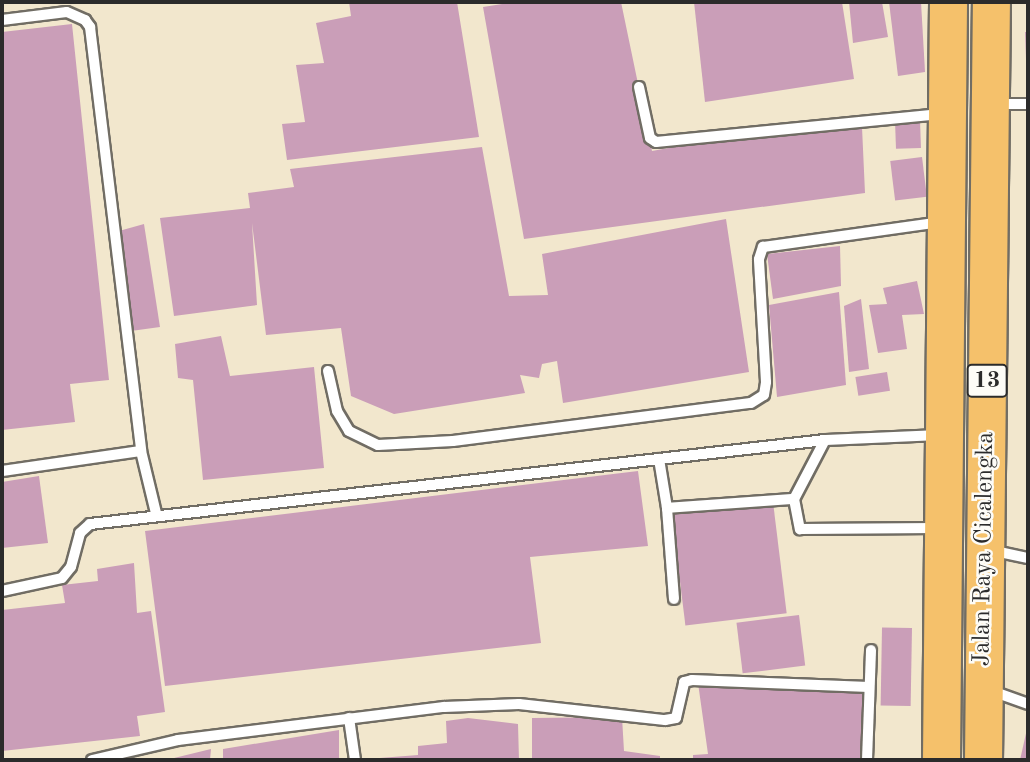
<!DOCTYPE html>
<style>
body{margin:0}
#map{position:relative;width:1030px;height:762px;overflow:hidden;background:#f2e7cd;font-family:"Old Standard TT",serif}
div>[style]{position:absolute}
.building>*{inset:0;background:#ca9eb8;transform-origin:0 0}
.roads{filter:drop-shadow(2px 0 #716d64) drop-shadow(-2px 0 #716d64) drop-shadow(0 2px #716d64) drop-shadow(0 -2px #716d64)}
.lane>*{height:10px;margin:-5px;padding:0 5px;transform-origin:5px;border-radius:5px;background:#fff}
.highway>*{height:37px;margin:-18.5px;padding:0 18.5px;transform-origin:18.5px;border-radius:18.5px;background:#f5c16b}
span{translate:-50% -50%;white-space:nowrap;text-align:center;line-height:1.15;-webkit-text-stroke:5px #fdfcf7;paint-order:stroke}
.shield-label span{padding:2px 5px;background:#fdfcf7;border:2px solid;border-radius:5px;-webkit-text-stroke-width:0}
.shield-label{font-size:23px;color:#2b2b2b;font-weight:700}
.street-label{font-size:24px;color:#2b2b2b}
.frame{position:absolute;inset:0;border:4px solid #2b2b2b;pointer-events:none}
</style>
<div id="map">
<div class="building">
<i style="clip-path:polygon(349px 2px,457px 2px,479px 137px,287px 160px,282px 124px,305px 122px,296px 65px,324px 63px,316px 23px,351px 16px)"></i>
<i style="clip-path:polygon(515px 2px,621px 2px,652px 151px,729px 137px,862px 127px,865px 193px,524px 239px,483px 7px)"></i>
<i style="clip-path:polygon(694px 2px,842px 2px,854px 79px,705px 102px)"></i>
<i style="clip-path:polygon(849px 2px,882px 2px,888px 37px,853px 43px)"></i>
<i style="clip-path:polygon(889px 2px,921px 2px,925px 72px,898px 76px)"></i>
<i style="clip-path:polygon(72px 24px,109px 380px,70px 384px,75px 422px,2px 430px,2px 32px)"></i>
<i style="clip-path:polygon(1025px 32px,1028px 32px,1028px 59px,1026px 59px)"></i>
<i style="left:920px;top:120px;width:28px;height:25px;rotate:88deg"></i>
<i style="clip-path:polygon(482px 147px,509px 296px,548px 295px,542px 254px,726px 219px,749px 372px,563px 403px,557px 361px,542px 364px,539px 378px,520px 375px,525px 393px,394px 414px,351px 396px,341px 328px,266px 335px,252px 223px,257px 305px,174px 316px,160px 218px,250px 208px,248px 193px,294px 187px,290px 169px)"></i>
<i style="left:922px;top:157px;width:40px;height:32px;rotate:83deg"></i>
<i style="clip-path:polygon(144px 224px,160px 327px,131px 331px,119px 231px)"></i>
<i style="clip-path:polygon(840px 246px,841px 286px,773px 299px,767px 254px)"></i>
<i style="clip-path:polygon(917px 281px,924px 314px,902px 315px,907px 349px,878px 353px,869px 305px,887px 304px,883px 288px)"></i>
<i style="clip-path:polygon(839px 292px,846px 385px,777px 397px,769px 305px)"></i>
<i style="clip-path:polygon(861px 299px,869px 369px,849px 372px,844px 306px)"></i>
<i style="clip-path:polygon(221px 336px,230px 376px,314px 367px,324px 468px,203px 480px,193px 380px,178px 378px,175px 344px)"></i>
<i style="left:887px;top:372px;width:19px;height:32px;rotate:81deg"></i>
<i style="clip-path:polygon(638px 471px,648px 546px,530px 557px,541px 643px,165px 686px,145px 531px)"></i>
<i style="clip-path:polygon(39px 476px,48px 543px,2px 548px,2px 482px)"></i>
<i style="left:773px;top:502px;width:112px;height:102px;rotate:83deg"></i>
<i style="clip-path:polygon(134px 563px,137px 613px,151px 611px,165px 712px,137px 716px,140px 736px,2px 751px,2px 610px,65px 603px,62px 585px,98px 581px,97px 569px)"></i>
<i style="left:799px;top:615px;width:51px;height:63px;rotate:83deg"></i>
<i style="left:912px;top:628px;width:78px;height:30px;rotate:91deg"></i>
<i style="clip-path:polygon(698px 683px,864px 690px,868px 701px,866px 760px,693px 760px,693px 755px,708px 754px)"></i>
<i style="clip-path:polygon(622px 717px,624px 751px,660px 756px,660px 760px,532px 760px,532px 718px)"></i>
<i style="clip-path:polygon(468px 718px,518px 724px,519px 760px,354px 760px,418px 755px,418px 746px,447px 743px,446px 721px)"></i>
<i style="clip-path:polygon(1027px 729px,1028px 760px,1020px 760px)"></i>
<i style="clip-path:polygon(339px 730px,339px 760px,223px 760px,223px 749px)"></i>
<i style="clip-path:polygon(211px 749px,210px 760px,170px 760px,170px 759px)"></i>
</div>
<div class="roads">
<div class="lane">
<i style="left:2px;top:20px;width:65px;rotate:-7deg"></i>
<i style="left:67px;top:12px;width:20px;rotate:24deg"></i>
<i style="left:85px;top:20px;width:9px;rotate:54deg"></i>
<i style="left:90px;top:27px;width:427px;rotate:83.1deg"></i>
<i style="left:141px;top:451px;width:64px;rotate:76.4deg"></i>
<i style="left:639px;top:87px;width:52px;rotate:77.8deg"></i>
<i style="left:650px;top:138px;width:7px;rotate:34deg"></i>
<i style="left:656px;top:142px;width:286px;rotate:-5.6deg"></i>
<i style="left:994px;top:104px;width:34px"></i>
<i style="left:328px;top:371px;width:41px;rotate:77.3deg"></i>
<i style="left:337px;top:411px;width:23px;rotate:59deg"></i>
<i style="left:349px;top:431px;width:32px;rotate:26deg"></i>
<i style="left:378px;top:445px;width:75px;rotate:-3.1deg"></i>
<i style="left:453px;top:441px;width:300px;rotate:-7.3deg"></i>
<i style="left:751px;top:403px;width:15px;rotate:-32deg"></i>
<i style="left:764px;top:395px;width:13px;rotate:-81deg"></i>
<i style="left:766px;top:382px;width:123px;rotate:-93.3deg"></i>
<i style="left:759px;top:259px;width:13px;rotate:-72deg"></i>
<i style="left:763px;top:247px;width:181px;rotate:-8deg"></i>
<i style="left:825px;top:440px;width:67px;rotate:117.7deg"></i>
<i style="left:794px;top:499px;width:31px;rotate:79deg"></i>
<i style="left:800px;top:529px;width:137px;rotate:-0.4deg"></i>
<i style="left:659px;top:459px;width:50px;rotate:80.7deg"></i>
<i style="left:2px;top:471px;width:140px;rotate:-8.2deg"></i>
<i style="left:990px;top:550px;width:39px;rotate:12deg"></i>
<i style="left:2px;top:591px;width:61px;rotate:-12.2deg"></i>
<i style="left:62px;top:578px;width:14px;rotate:-51deg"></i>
<i style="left:71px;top:567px;width:35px;rotate:-75deg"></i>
<i style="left:80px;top:533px;width:13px;rotate:-42deg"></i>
<i style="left:90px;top:524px;width:740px;rotate:-6.52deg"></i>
<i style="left:825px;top:440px;width:115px;rotate:-2.5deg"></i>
<i style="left:674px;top:599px;width:91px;rotate:-94.4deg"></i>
<i style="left:667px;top:508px;width:127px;rotate:-4.1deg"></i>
<i style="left:989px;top:690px;width:41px;rotate:19.7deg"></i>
<i style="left:349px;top:718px;width:42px;rotate:81.9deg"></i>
<i style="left:92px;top:760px;width:88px;rotate:-13.1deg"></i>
<i style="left:178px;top:740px;width:268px;rotate:-7.1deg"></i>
<i style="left:444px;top:707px;width:75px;rotate:-2.3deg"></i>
<i style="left:519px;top:704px;width:147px;rotate:6.3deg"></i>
<i style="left:665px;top:720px;width:11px;rotate:-10deg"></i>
<i style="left:676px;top:718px;width:37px;rotate:-77deg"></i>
<i style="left:684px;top:682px;width:8px;rotate:-14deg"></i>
<i style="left:692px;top:680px;width:177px;rotate:2.3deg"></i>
<i style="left:867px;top:760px;width:110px;rotate:-87.9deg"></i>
</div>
<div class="highway">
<i style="left:941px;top:760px;width:758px;rotate:-89.47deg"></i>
<i style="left:983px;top:760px;width:758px;rotate:-89.4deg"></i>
</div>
</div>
<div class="shield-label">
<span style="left:987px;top:381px">13</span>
</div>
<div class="street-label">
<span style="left:985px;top:549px;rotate:-89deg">Jalan Raya Cicalengka</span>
</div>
<div class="frame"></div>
</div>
